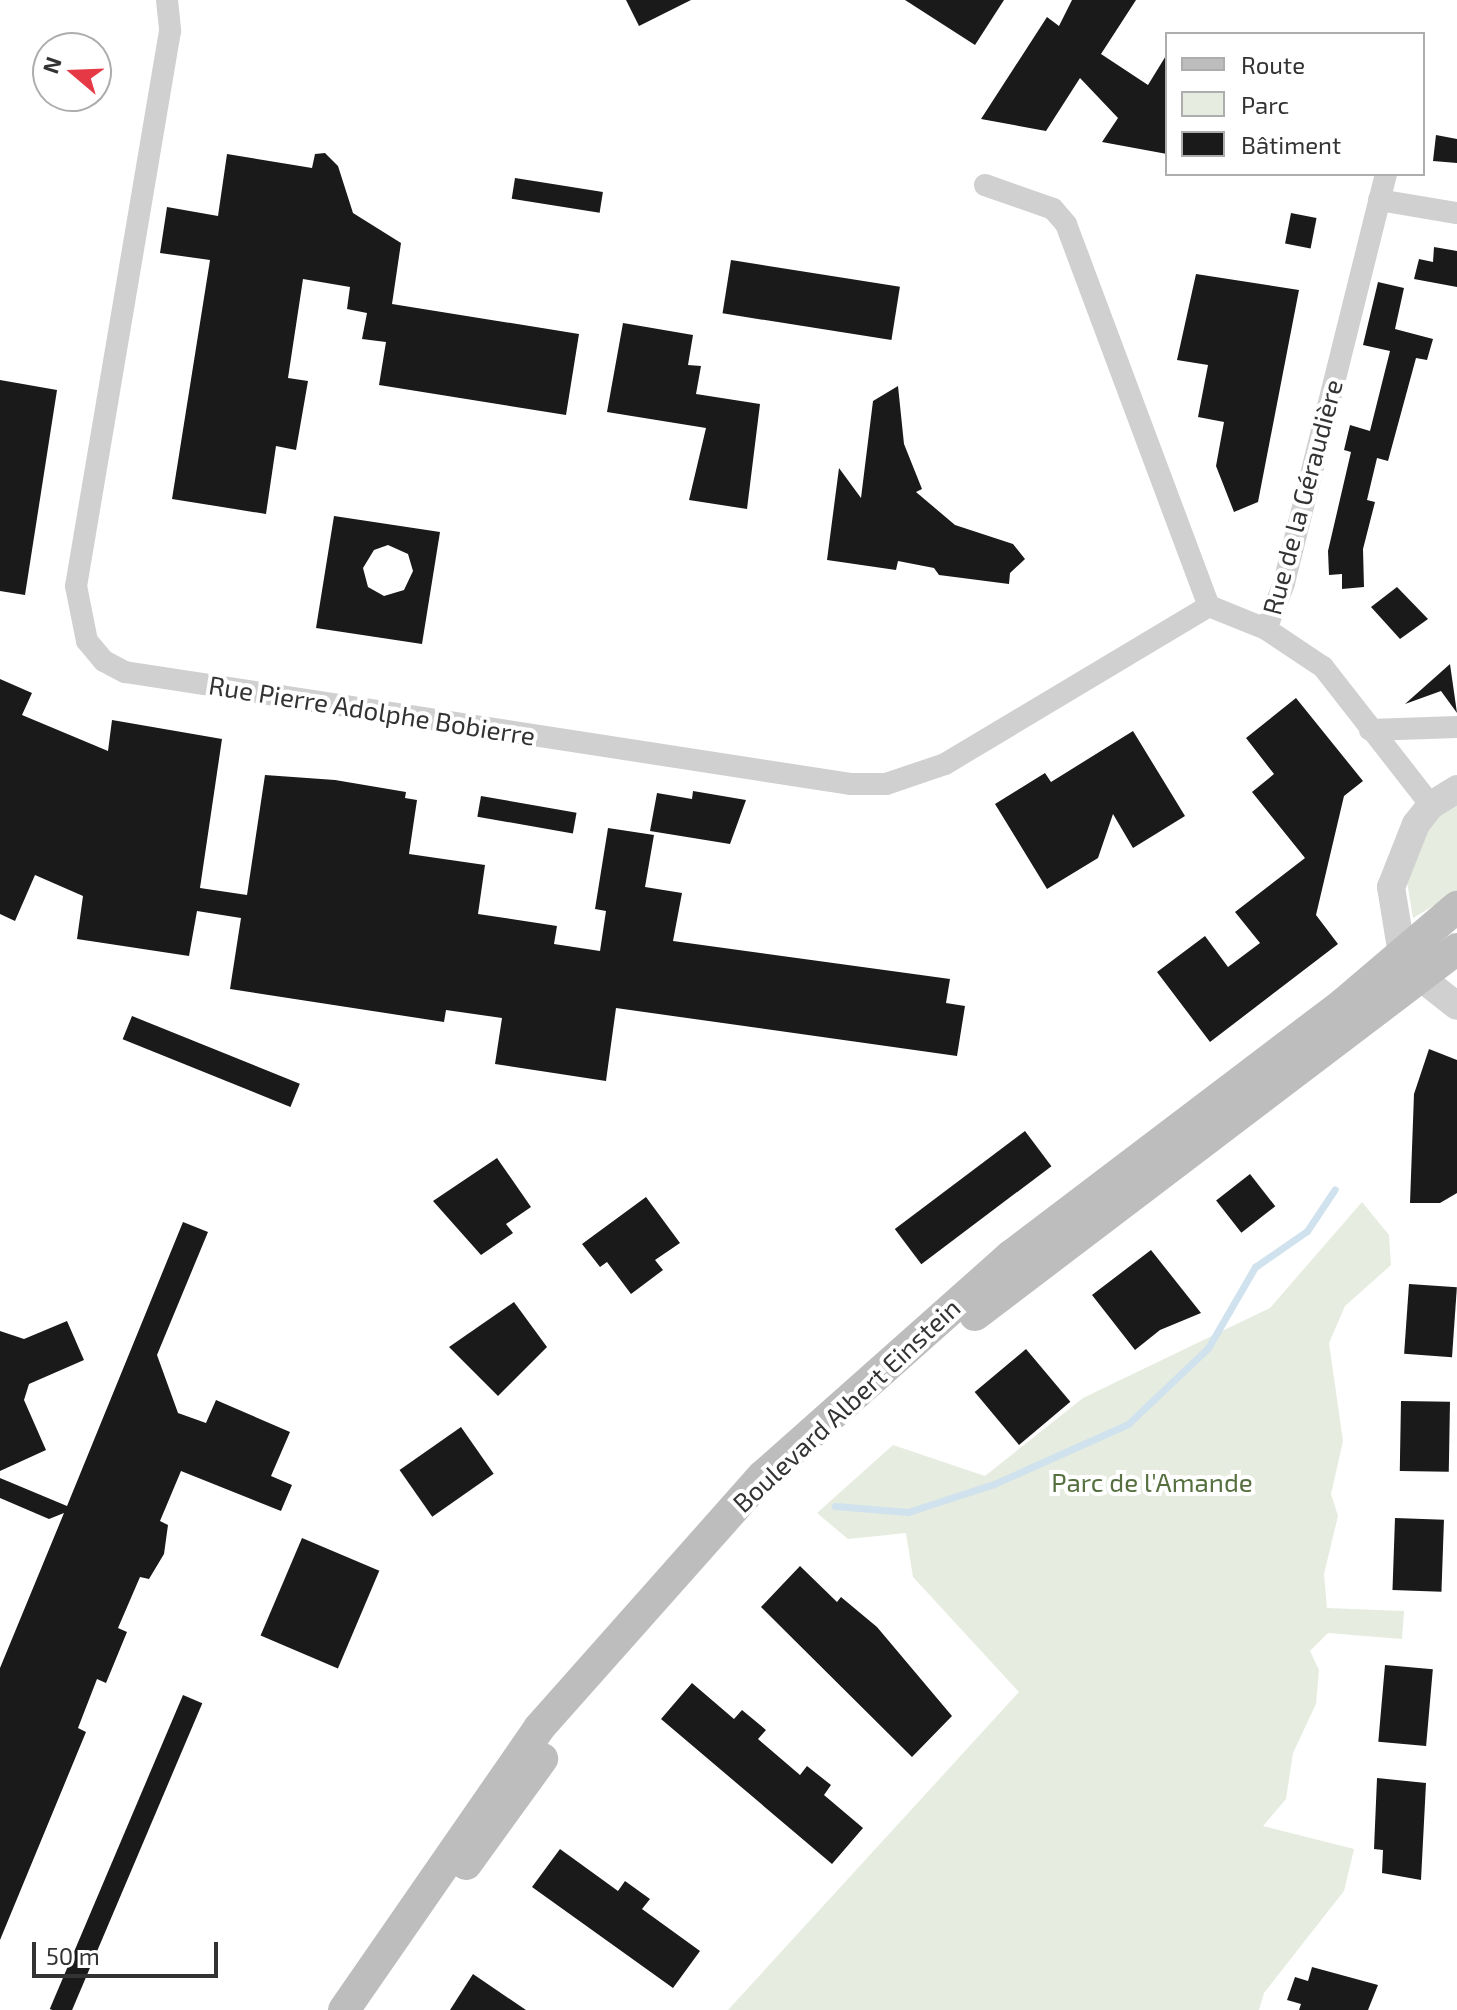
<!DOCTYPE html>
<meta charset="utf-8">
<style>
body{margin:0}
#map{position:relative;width:1457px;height:2010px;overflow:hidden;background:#fff;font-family:"Exo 2",sans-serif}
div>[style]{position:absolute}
.green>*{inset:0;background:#e6ecdf}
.stream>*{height:7px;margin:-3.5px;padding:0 3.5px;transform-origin:3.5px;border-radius:3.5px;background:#cfe2ee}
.building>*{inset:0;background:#1a1a1a;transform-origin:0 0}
.minor>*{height:22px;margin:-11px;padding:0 11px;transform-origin:11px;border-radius:11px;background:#d0d0d0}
.tertiary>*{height:28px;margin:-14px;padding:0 14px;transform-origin:14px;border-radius:14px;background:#d0d0d0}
.secondary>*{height:32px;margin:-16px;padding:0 16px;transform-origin:16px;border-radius:16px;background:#bdbdbd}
span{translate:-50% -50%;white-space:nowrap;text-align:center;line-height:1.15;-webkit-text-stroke:8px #fff;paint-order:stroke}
.street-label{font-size:26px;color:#333}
.park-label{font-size:26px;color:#56703f}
.legend{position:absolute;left:1165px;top:32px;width:260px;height:144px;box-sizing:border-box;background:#fff;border:2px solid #adadad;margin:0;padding:10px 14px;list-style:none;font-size:24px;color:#333}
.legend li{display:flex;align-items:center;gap:16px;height:40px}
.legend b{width:40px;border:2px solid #adadad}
.north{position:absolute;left:32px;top:32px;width:80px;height:80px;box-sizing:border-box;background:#fff;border:2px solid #adadad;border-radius:50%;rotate:289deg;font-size:22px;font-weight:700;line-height:32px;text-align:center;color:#333}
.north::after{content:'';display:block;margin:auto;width:28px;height:36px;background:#e63946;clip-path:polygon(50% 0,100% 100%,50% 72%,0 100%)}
.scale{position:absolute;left:32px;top:1942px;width:186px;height:36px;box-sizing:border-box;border:4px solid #333;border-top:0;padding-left:10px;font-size:24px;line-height:28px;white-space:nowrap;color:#333;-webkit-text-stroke:6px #fff;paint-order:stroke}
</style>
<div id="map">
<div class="green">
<i style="clip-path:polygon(1457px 798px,1457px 892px,1413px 918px,1407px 882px,1423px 833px)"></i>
<i style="clip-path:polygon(1362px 1202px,1389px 1235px,1391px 1265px,1345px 1306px,1329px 1343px,1343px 1441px,1331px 1494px,1338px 1516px,1324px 1574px,1327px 1608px,1404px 1611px,1402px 1639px,1328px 1633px,1310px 1651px,1319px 1670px,1316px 1704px,1293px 1753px,1286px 1799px,1263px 1826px,1354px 1849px,1344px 1891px,1264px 1993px,1259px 2010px,728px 2010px,1019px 1692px,913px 1577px,906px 1533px,848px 1539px,817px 1513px,893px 1445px,985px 1476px,1083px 1398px,1270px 1308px)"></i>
</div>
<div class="stream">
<i style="left:835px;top:1506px;width:73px;rotate:4.7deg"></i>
<i style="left:908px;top:1512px;width:90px;rotate:-18deg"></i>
<i style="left:994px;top:1484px;width:147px;rotate:-24.1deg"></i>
<i style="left:1128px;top:1424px;width:110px;rotate:-43.5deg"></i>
<i style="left:1208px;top:1348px;width:94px;rotate:-59.9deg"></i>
<i style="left:1255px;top:1267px;width:63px;rotate:-34.7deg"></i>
<i style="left:1307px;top:1231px;width:50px;rotate:-56.3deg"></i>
</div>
<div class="building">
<i style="clip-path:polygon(626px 0,691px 0,639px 26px)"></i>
<i style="clip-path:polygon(905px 0,1004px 0,975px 45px)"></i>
<i style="clip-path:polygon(1072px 0,1136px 0,1101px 54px,1148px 85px,1167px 54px,1167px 154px,1102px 142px,1118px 118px,1080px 78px,1046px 131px,981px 119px,1047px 17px,1059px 26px)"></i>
<i style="clip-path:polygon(1436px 135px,1457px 139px,1457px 163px,1433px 161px)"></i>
<i style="clip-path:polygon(325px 153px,338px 166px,353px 213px,401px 243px,392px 304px,579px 334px,566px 415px,379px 385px,386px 342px,362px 339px,367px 313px,347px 309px,350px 287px,303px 279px,288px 378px,308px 381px,296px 450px,276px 446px,266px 514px,172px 499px,210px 260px,160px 253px,167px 207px,218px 216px,227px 154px,312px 168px,315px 154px)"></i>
<i style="left:515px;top:178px;width:89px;height:21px;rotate:9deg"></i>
<i style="left:1291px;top:213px;width:26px;height:31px;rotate:11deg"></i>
<i style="clip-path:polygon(1434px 247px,1457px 251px,1457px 287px,1414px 279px,1419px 259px,1433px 262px)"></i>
<i style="left:731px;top:260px;width:171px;height:54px;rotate:9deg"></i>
<i style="clip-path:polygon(1196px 274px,1299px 290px,1258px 502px,1234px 512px,1216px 466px,1224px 422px,1198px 417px,1208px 365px,1177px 360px)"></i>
<i style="clip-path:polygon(1378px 282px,1404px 288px,1395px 329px,1433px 339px,1427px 360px,1416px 358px,1388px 461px,1377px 458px,1367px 500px,1375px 502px,1363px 549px,1364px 587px,1342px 589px,1342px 574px,1329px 575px,1328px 551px,1351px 452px,1344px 450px,1350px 425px,1370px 431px,1390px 351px,1363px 345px)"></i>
<i style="clip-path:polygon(623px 323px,693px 335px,688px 365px,701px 366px,696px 394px,760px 404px,747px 509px,689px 500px,706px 428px,607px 412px)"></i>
<i style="clip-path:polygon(0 380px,57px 390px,25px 595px,0 591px)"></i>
<i style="clip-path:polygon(898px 386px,904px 444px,922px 489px,916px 492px,955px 525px,1013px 544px,1025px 559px,1010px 573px,1009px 584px,939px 575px,934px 568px,898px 561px,896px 570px,827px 560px,839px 468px,861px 498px,873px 401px)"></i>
<i style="clip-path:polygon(evenodd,334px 516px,440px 532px,422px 644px,316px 628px,334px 516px,388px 545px,408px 554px,413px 571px,404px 590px,384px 596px,368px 587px,363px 568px,374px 550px,388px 545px)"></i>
<i style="clip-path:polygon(1397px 587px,1428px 619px,1400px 639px,1371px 607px)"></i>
<i style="clip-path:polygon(1450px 664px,1457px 713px,1441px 691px,1405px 704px)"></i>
<i style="clip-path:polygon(0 679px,32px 693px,22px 715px,108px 751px,112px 720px,222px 739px,200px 888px,247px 895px,265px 775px,335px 780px,406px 792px,405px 798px,417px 800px,409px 854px,485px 865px,478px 914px,557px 926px,554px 944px,600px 951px,606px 911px,595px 909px,608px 828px,654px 835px,645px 887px,682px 893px,673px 941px,950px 979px,946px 1003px,965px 1006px,957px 1056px,616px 1008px,606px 1081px,495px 1064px,502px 1018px,446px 1010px,444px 1022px,230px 989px,241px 918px,197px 911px,189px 956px,77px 939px,83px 896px,35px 875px,15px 921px,0 914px)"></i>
<i style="clip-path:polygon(1296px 698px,1363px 781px,1344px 796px,1316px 915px,1338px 944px,1210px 1042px,1157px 972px,1205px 936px,1228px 967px,1260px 943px,1235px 912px,1305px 858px,1252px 792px,1274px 774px,1246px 738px)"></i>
<i style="clip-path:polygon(1133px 731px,1185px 816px,1133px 848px,1113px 814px,1098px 858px,1047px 889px,995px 804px,1045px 773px,1051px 782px)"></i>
<i style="clip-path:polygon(693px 791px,746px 800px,730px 844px,650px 831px,657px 793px,692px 799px)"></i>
<i style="left:481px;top:796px;width:97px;height:21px;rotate:10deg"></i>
<i style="left:132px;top:1016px;width:181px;height:25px;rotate:22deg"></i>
<i style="clip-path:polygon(1429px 1049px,1457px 1060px,1457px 1193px,1440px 1203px,1410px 1203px,1414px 1094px)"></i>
<i style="left:1025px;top:1131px;width:44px;height:163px;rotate:53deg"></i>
<i style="clip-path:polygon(497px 1158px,531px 1207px,506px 1224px,513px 1233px,481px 1255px,433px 1201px)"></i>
<i style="left:1250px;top:1174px;width:41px;height:43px;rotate:52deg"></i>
<i style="clip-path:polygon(646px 1197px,680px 1243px,655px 1260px,663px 1270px,631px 1294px,607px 1262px,600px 1267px,582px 1244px)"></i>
<i style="clip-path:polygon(183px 1222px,208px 1232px,157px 1355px,178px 1413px,206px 1423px,216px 1400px,290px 1432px,271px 1476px,292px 1485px,281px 1511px,181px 1471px,160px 1521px,168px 1525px,164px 1554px,149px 1579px,140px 1577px,118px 1628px,127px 1632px,106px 1683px,97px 1679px,78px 1728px,86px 1732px,0 1940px,0 1668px,64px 1513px,49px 1519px,0 1498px,0 1478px,67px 1506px)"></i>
<i style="clip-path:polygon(1151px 1250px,1201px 1313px,1160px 1330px,1135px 1350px,1092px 1295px)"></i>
<i style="left:1409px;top:1284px;width:48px;height:70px;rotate:4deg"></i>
<i style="clip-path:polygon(514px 1302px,547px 1347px,498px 1396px,449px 1347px)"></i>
<i style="clip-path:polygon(67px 1321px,84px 1360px,29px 1384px,24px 1400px,46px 1450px,0 1471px,0 1331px,24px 1339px)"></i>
<i style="left:1026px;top:1349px;width:69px;height:67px;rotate:50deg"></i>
<i style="left:1401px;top:1401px;width:49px;height:70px;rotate:1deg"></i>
<i style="left:461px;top:1427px;width:57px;height:75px;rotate:55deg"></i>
<i style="left:1395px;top:1518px;width:49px;height:72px;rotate:2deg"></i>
<i style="left:302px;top:1538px;width:84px;height:106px;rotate:23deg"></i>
<i style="clip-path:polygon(800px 1566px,837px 1602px,841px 1597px,877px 1627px,952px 1716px,912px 1757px,761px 1607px)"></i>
<i style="left:1385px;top:1665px;width:48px;height:77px;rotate:5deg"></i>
<i style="clip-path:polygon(692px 1683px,734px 1719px,742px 1710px,766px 1730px,758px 1739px,800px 1775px,807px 1766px,831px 1785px,824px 1795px,863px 1828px,832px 1864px,661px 1719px)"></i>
<i style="left:183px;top:1695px;width:21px;height:341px;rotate:23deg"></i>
<i style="clip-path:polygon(1377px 1778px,1426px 1783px,1421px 1880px,1382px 1873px,1383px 1850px,1374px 1849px)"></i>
<i style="clip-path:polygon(560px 1849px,618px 1891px,625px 1881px,650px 1899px,642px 1909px,700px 1951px,673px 1988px,532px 1887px)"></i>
<i style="clip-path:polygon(1312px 1967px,1378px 1985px,1368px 2010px,1299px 2010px,1301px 2004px,1287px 2000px,1295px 1977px,1308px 1981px)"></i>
<i style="clip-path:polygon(473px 1974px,526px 2010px,450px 2010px)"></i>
</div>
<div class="minor">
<i style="left:167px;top:0;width:31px;rotate:84deg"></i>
<i style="left:170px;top:31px;width:563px;rotate:99.61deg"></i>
<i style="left:76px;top:586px;width:56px;rotate:78.7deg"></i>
<i style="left:87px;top:641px;width:26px;rotate:50deg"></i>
<i style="left:104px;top:661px;width:24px;rotate:28deg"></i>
<i style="left:125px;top:672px;width:735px;rotate:8.77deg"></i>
<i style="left:851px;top:784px;width:35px"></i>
<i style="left:886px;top:784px;width:62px;rotate:-18.7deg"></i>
<i style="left:945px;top:764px;width:308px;rotate:-30.9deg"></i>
<i style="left:1209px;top:606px;width:61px;rotate:22deg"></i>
<i style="left:1266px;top:629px;width:69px;rotate:33.7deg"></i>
<i style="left:1323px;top:667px;width:175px;rotate:52deg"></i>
<i style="left:985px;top:185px;width:72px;rotate:19.4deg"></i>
<i style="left:1053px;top:209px;width:20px;rotate:49deg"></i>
<i style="left:1066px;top:224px;width:408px;rotate:69.5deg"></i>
<i style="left:1379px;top:200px;width:79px;rotate:9.5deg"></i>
<i style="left:1266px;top:629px;width:49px;rotate:-68.6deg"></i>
<i style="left:1284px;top:583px;width:422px;rotate:-76deg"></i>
<i style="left:1370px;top:730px;width:87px;rotate:-2deg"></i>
</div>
<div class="tertiary">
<i style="left:1457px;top:789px;width:31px;rotate:148deg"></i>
<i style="left:1431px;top:805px;width:24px;rotate:128deg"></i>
<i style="left:1416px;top:824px;width:68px;rotate:111.6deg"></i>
<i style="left:1391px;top:887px;width:62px;rotate:80.7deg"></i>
<i style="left:1401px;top:948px;width:33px;rotate:57deg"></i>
<i style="left:1419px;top:976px;width:48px;rotate:38.3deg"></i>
</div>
<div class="secondary">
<i style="left:975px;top:1315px;width:605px;rotate:-37.21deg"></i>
<i style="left:466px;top:1864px;width:130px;rotate:-54.1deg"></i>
<i style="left:344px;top:2010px;width:343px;rotate:-55.3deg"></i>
<i style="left:539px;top:1728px;width:337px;rotate:-48.4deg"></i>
<i style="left:763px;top:1476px;width:332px;rotate:-41.6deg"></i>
<i style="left:1011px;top:1256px;width:417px;rotate:-37.2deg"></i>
<i style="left:1343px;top:1004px;width:150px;rotate:-40.4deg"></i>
</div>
<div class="street-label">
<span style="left:1302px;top:497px;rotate:-75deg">Rue de la Géraudière</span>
<span style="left:372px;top:710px;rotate:9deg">Rue Pierre Adolphe Bobierre</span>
<span style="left:846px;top:1405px;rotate:-43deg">Boulevard Albert Einstein</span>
</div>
<div class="park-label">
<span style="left:1152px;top:1482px">Parc de l'Amande</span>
</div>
<ul class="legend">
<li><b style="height:10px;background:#bdbdbd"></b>Route</li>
<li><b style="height:22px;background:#e6ecdf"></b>Parc</li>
<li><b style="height:22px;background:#1a1a1a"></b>Bâtiment</li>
</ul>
<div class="north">N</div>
<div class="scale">50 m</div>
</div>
